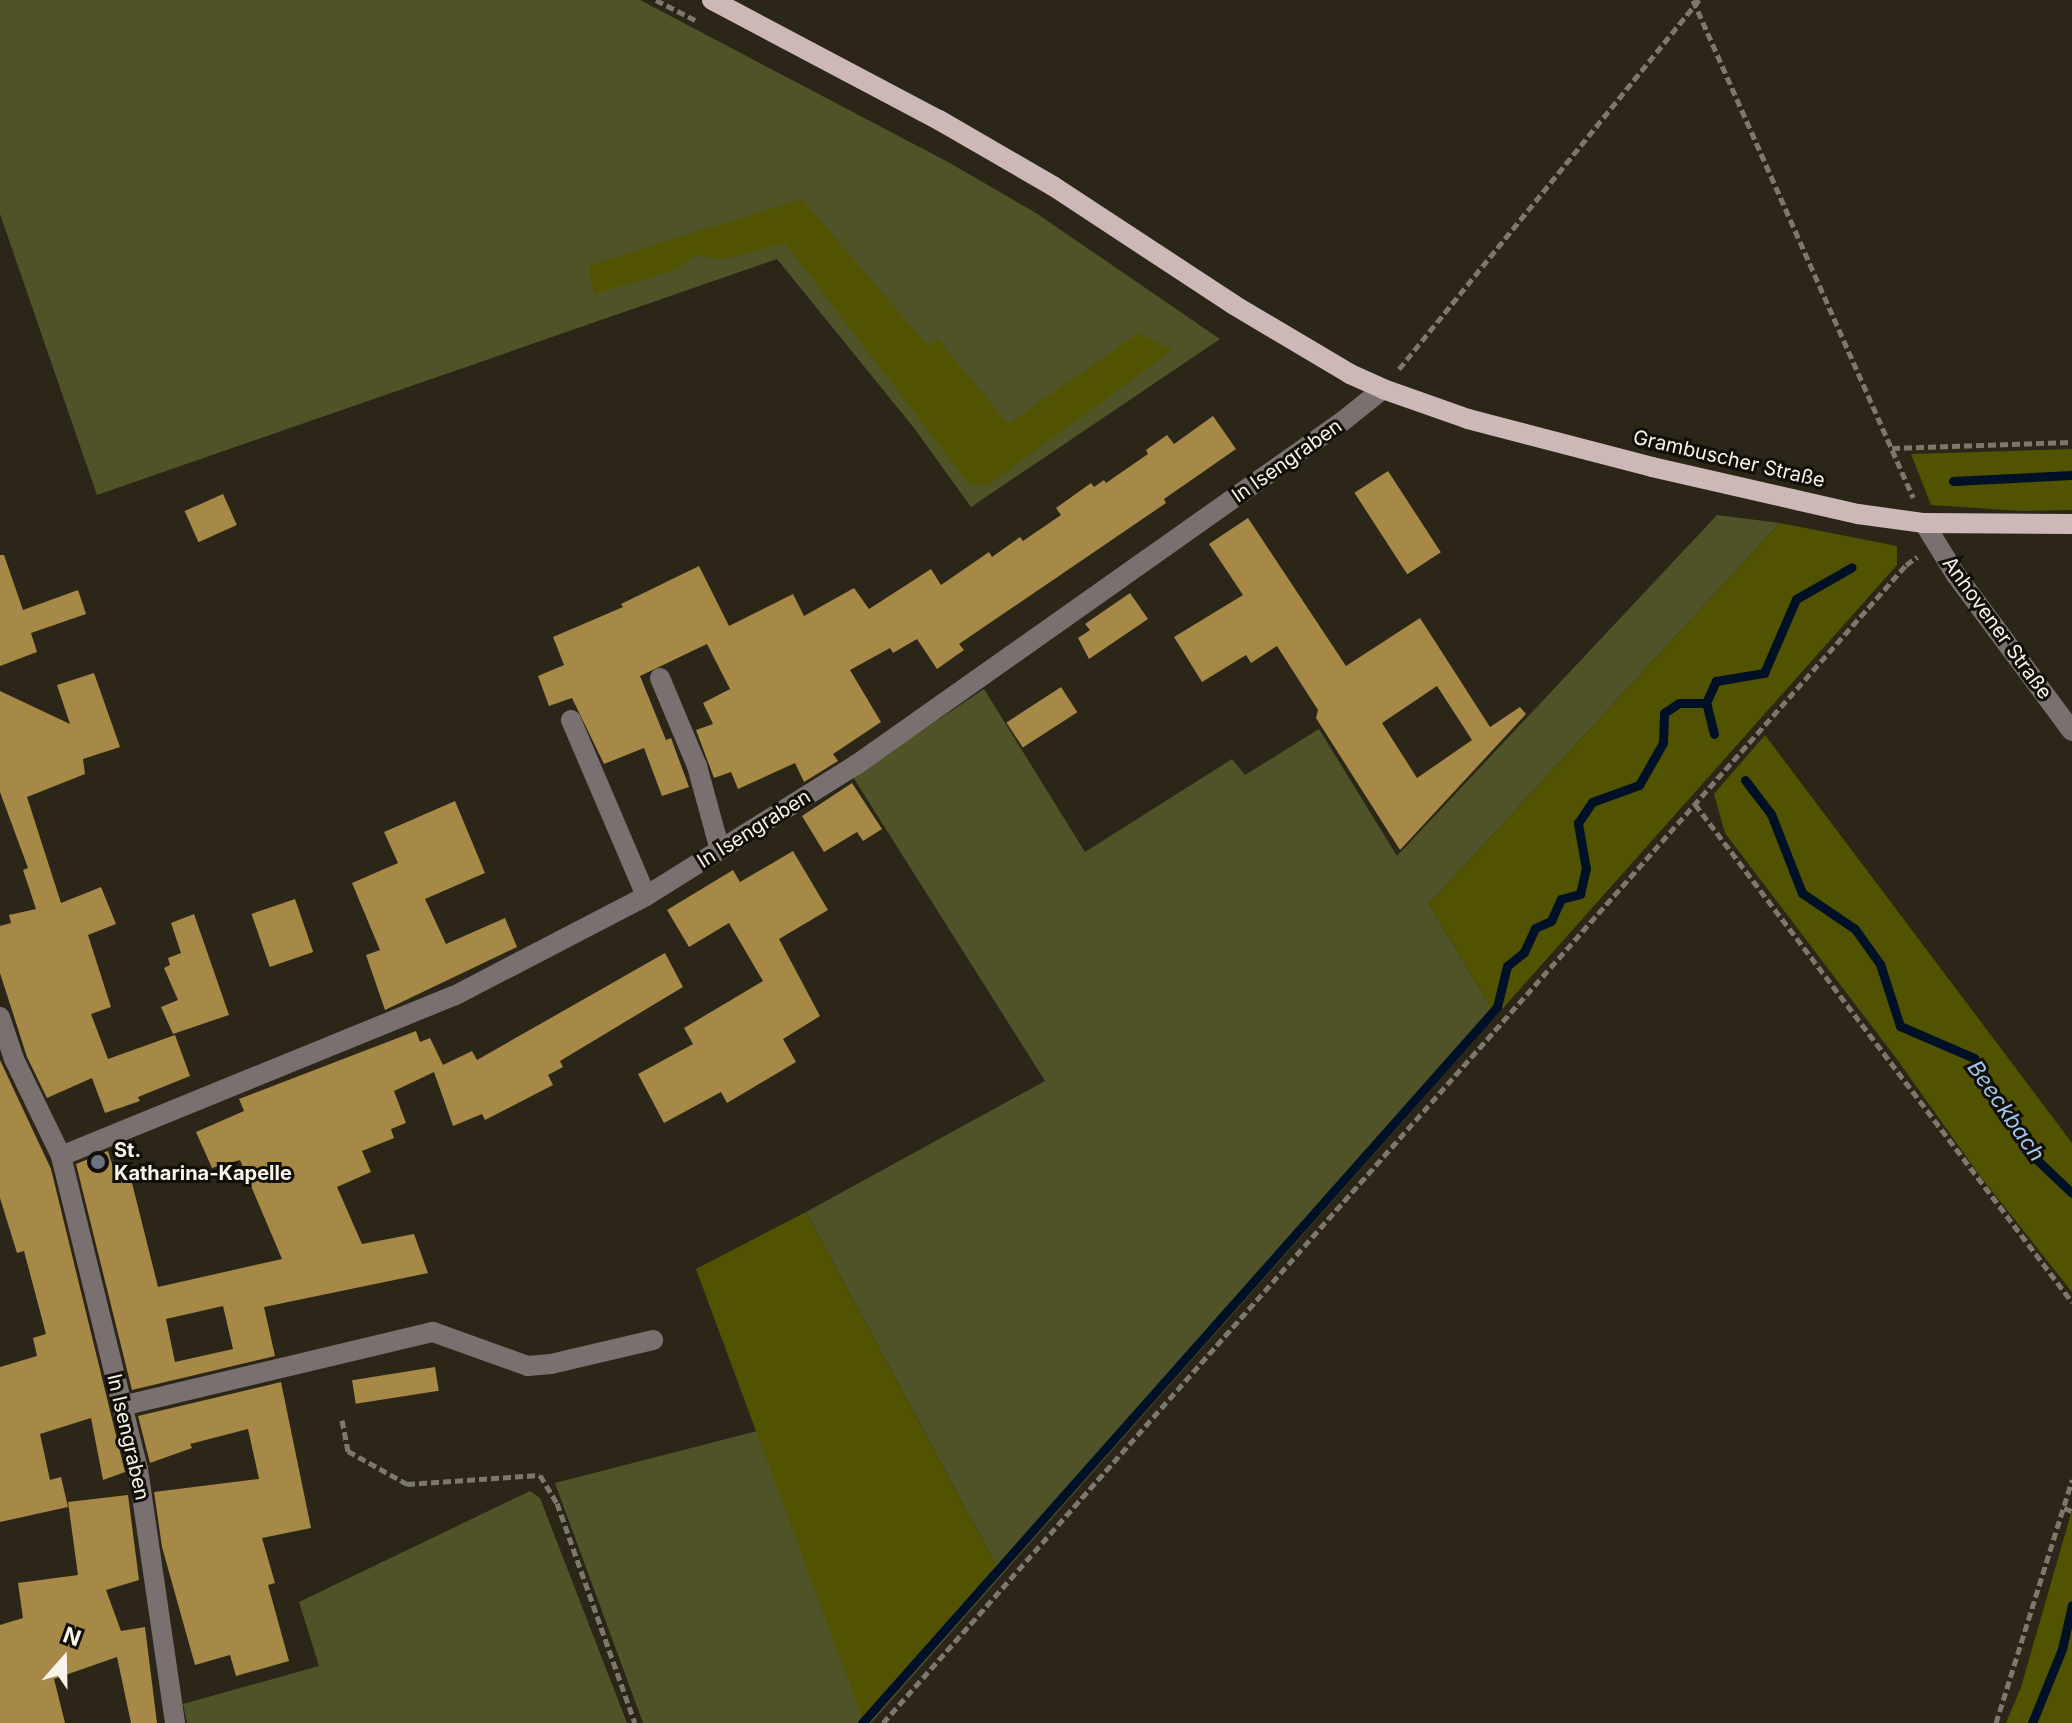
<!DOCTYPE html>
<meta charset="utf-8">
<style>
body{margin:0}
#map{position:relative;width:2072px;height:1723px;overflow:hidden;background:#2c2618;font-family:Inter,sans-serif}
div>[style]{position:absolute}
.green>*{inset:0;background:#505227}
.forest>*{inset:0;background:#525301}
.stream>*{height:9px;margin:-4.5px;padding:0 4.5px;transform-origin:4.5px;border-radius:4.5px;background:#001027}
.building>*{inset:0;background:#a68946;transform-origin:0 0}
.path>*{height:5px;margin-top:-2.5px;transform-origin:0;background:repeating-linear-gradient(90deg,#7d786c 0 8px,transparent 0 12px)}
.minor>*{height:20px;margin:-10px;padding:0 10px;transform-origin:10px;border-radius:10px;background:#79706f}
.major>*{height:20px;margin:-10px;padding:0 10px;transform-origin:10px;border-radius:10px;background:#ccb9b7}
.dots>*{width:22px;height:22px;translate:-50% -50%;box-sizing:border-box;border:4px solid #120f09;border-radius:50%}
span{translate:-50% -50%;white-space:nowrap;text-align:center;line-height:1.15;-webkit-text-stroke:6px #120f09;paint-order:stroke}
.street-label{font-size:20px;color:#f8f4eb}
.poi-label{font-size:20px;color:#f8f4eb;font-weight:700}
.left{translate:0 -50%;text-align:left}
.water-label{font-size:22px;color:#a0c6f2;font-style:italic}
.north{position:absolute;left:24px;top:1619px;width:80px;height:80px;-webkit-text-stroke:6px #120f09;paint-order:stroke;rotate:20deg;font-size:22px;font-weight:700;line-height:32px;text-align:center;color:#f8f4eb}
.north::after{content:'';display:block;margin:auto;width:28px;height:36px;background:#f8f4eb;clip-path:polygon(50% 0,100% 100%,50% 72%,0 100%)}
</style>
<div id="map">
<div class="green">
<i style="clip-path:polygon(0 0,640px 0,948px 162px,1036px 213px,1220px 339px,971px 507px,914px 428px,777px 259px,97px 495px,0 214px)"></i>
<i style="clip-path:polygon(1717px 515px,1780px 523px,1429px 904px,1496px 1016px,871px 1723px,643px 1723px,555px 1483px,757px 1431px,798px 1542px,996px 1565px,806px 1212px,1045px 1081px,853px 777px,984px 689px,1085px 852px,1232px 759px,1245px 775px,1319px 729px,1397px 856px)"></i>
<i style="clip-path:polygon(530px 1491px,540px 1498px,627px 1723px,187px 1723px,183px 1704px,319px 1666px,299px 1602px)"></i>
</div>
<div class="forest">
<i style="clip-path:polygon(802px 199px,928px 346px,938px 339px,1008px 424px,1139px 333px,1172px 350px,988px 485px,969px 484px,785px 243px,721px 260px,697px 255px,674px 270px,595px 294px,589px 277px,590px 265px)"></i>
<i style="clip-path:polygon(2072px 449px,2072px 510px,2022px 511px,1931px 505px,1911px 454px)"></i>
<i style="clip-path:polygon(1780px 523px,1897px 546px,1897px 565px,1496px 1016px,1429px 904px)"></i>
<i style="clip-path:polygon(1765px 735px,2072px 1143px,2072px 1292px,1980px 1176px,1899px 1062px,1725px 833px,1714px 794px)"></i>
<i style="clip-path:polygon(806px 1212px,996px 1565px,862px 1717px,696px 1269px)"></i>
<i style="clip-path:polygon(2072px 1510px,2072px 1723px,2006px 1723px,2021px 1687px)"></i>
</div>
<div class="stream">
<i style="left:1953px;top:481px;width:119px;rotate:-2.9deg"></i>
<i style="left:1714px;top:734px;width:32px;rotate:-104deg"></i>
<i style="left:1706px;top:703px;width:24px;rotate:-66deg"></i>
<i style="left:1716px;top:681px;width:49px;rotate:-9.5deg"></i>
<i style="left:1764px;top:673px;width:81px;rotate:-66.6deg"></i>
<i style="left:1796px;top:599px;width:64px;rotate:-29.7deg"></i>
<i style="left:1745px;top:780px;width:43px;rotate:52.6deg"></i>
<i style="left:1771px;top:814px;width:85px;rotate:68.6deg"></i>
<i style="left:1802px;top:893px;width:64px;rotate:34.2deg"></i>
<i style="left:1855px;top:929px;width:43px;rotate:54.5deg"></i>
<i style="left:1880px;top:964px;width:65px;rotate:72.1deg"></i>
<i style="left:1900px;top:1026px;width:81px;rotate:23.4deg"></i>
<i style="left:1974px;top:1058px;width:116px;rotate:58.8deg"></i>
<i style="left:2034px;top:1157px;width:52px;rotate:43.5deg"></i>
<i style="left:862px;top:1723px;width:957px;rotate:-48.43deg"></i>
<i style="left:1497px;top:1007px;width:42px;rotate:-76.3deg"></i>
<i style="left:1507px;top:966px;width:22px;rotate:-39deg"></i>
<i style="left:1524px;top:952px;width:26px;rotate:-65deg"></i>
<i style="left:1535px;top:928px;width:17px;rotate:-24deg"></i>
<i style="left:1551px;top:921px;width:24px;rotate:-66deg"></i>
<i style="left:1561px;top:899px;width:20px;rotate:-15deg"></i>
<i style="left:1580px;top:894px;width:26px;rotate:-77deg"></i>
<i style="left:1586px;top:869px;width:47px;rotate:-99.9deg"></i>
<i style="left:1578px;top:823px;width:25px;rotate:-56deg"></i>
<i style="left:1592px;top:802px;width:50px;rotate:-19.9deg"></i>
<i style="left:1639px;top:785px;width:48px;rotate:-60.3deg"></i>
<i style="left:1663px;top:743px;width:30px;rotate:-88deg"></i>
<i style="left:1664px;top:713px;width:18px;rotate:-34deg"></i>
<i style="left:1679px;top:703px;width:27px"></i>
<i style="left:2032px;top:1723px;width:80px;rotate:-67.9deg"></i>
<i style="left:2062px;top:1649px;width:45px;rotate:-77.2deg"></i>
</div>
<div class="building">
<i style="clip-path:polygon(1213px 416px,1236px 449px,1164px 499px,1166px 503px,959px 644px,964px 650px,937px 669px,917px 639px,893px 653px,890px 648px,850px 670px,881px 722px,833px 754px,838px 761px,804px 782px,795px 763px,738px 789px,731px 772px,714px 778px,696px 730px,713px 724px,703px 703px,730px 689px,707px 644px,640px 676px,666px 740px,671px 738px,689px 787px,662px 796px,644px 748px,604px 764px,572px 698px,549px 706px,538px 676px,564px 665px,553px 637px,623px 607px,621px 604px,699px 566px,729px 626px,793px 594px,804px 616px,854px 588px,869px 609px,931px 569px,941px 585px,989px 552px,992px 557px,1020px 537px,1023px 541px,1061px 515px,1056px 508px,1091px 483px,1094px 487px,1104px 480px,1106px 483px,1148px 454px,1146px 450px,1167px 435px,1174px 444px)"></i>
<i style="left:1388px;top:471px;width:97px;height:40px;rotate:57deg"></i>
<i style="left:223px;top:494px;width:34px;height:42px;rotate:66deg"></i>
<i style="clip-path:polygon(evenodd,1248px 518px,1346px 666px,1420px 618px,1490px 727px,1520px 707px,1526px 714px,1400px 850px,1316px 718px,1318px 710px,1277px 646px,1251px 663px,1246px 655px,1202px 682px,1174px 637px,1243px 595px,1209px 544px,1248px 518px,1437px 686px,1472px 740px,1417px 778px,1382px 723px,1437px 686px)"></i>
<i style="clip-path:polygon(0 555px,4px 555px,23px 610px,78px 590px,86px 614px,31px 633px,37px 652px,0 666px)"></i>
<i style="clip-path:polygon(1130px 593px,1148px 619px,1089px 659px,1078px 638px,1090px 630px,1085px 624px)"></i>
<i style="clip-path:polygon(94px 673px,120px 747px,83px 759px,85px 774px,27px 797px,61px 903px,101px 887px,116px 924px,88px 935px,111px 1007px,91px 1014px,108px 1059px,175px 1035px,190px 1076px,138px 1097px,140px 1101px,105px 1113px,92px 1078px,47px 1098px,27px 1057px,0 973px,0 926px,11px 923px,9px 915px,36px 909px,23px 870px,28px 868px,0 792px,0 691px,70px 724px,57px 685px)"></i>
<i style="left:1061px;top:687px;width:30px;height:65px;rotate:57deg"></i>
<i style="clip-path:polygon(852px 783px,882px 829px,863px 841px,857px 832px,824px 852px,802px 816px)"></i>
<i style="clip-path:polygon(455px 801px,485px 873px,425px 899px,446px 944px,505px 918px,517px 947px,385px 1010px,366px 955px,380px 950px,352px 883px,398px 863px,384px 832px)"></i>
<i style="clip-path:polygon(793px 851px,828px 910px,779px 939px,820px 1016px,783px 1039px,796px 1062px,727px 1103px,721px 1092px,664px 1123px,638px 1074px,693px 1044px,684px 1028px,763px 981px,729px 923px,689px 947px,667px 910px,733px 870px,740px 882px)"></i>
<i style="left:295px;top:899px;width:56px;height:46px;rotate:71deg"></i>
<i style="clip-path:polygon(194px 914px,229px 1015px,173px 1034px,161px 1007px,178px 1000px,164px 968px,170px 965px,168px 958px,181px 953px,171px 923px)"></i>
<i style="clip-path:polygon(evenodd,665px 953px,683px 987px,560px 1061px,563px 1067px,548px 1075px,553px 1085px,485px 1120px,482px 1114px,453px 1126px,434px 1072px,394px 1091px,406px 1123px,391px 1129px,394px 1138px,362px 1151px,371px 1172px,337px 1187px,362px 1244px,414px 1234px,428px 1273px,264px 1307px,275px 1356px,132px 1390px,76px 1164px,108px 1151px,113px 1167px,127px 1163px,158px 1287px,282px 1259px,240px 1160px,212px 1168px,196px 1132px,244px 1111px,239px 1099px,416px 1031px,420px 1042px,430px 1038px,443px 1065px,472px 1051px,477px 1060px,665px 953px,223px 1306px,233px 1349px,175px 1362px,166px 1319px,223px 1306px)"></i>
<i style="clip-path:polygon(0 1060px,51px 1169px,125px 1472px,103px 1480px,91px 1418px,40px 1434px,50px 1480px,61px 1477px,68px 1507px,0 1522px,0 1367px,37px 1356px,33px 1338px,46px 1334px,24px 1251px,17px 1253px,0 1198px)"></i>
<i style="left:435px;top:1367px;width:24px;height:84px;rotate:81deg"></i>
<i style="clip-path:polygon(281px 1382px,311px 1528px,262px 1538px,275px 1583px,268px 1585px,289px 1661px,236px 1676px,230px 1655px,195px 1665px,162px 1547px,154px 1492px,259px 1479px,248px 1429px,190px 1444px,192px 1448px,150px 1463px,138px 1416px)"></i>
<i style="clip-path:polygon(128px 1495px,139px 1580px,106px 1590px,121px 1631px,145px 1627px,157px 1723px,131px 1723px,117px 1657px,54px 1679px,65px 1723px,0 1723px,0 1625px,23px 1618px,18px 1583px,78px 1575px,68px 1502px)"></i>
</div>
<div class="path">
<i style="left:656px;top:0;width:44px;rotate:27.1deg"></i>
<i style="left:1693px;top:0;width:544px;rotate:66.12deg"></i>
<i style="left:1399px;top:369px;width:476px;rotate:-50.9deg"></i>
<i style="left:1892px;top:448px;width:180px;rotate:-1.9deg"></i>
<i style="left:1695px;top:804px;width:625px;rotate:52.87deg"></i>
<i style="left:342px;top:1420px;width:32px;rotate:79deg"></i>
<i style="left:348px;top:1451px;width:68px;rotate:29.2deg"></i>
<i style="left:407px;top:1484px;width:133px;rotate:-3.9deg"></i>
<i style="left:540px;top:1475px;width:33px;rotate:59deg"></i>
<i style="left:557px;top:1503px;width:233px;rotate:70.5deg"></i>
<i style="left:2064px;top:1508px;width:9px;rotate:21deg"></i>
<i style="left:883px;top:1723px;width:1545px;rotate:-48.54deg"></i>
<i style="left:1906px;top:565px;width:14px;rotate:-36deg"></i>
<i style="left:1996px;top:1723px;width:255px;rotate:-72.6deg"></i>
</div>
<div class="minor">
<i style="left:1924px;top:523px;width:61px;rotate:58.4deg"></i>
<i style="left:1956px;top:575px;width:194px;rotate:53.4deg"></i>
<i style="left:660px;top:678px;width:95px;rotate:67.2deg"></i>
<i style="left:697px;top:766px;width:87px;rotate:74.7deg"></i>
<i style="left:571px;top:720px;width:191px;rotate:66.9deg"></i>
<i style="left:0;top:1017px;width:44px;rotate:71.6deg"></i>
<i style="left:14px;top:1059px;width:108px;rotate:64.1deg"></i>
<i style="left:61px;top:1156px;width:322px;rotate:76.2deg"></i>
<i style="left:138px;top:1469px;width:257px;rotate:81.7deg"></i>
<i style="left:61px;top:1156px;width:424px;rotate:-22.2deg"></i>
<i style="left:454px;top:996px;width:216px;rotate:-27.5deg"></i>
<i style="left:646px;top:896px;width:248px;rotate:-32deg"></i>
<i style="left:856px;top:765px;width:596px;rotate:-35.24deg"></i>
<i style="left:1343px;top:421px;width:51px;rotate:-38.7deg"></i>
<i style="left:122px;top:1406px;width:320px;rotate:-13.4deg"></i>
<i style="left:433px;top:1332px;width:101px;rotate:19.7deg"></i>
<i style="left:528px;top:1366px;width:23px;rotate:-5deg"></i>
<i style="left:551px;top:1364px;width:105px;rotate:-13.2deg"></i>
</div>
<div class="major">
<i style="left:712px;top:0;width:257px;rotate:27.9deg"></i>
<i style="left:939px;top:120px;width:132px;rotate:30.1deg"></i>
<i style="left:1053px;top:186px;width:217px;rotate:33.3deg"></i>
<i style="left:1234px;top:305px;width:135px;rotate:30.7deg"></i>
<i style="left:1350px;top:374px;width:36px;rotate:24deg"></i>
<i style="left:1383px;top:389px;width:90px;rotate:19.4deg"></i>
<i style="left:1468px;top:419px;width:190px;rotate:14.6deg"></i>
<i style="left:1652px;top:467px;width:211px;rotate:12.9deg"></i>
<i style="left:1858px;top:514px;width:67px;rotate:7.8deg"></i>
<i style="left:1924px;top:523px;width:148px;rotate:0.4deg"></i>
</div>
<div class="dots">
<i style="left:98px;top:1162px;background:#6b7280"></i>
</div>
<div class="street-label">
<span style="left:1729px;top:459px;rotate:13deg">Grambuscher Straße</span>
<span style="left:1287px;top:461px;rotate:-35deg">In Isengraben</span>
<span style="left:1997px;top:628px;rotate:54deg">Anhovener Straße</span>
<span style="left:754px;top:829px;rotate:-32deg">In Isengraben</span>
<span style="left:128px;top:1437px;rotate:77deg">In Isengraben</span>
</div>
<div class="poi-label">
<span class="left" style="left:114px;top:1162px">St.<br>Katharina-Kapelle</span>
</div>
<div class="water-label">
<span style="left:2006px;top:1111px;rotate:55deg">Beeckbach</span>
</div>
<div class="north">N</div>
</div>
